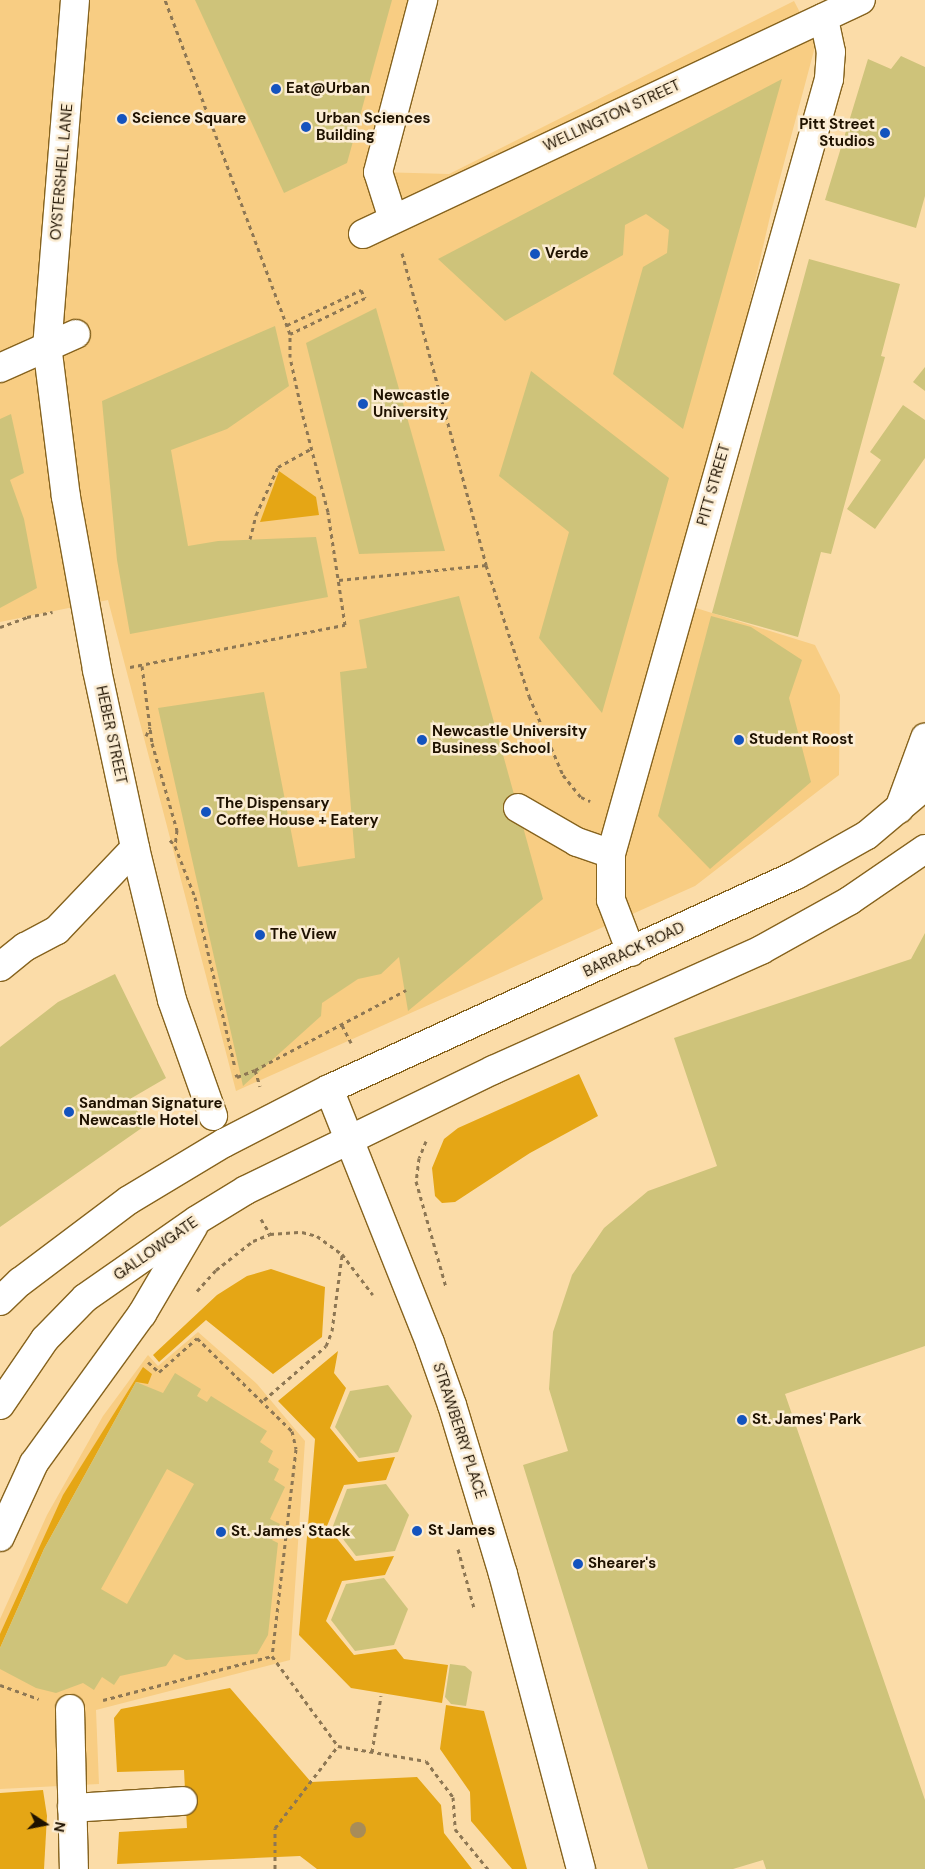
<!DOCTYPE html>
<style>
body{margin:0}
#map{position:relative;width:925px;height:1869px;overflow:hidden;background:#fbdca8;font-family:"DM Sans",sans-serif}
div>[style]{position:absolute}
.built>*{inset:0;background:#f8cd83}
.green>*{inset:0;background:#e5a615}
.building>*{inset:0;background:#cec37a}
.path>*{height:3px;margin-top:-1.5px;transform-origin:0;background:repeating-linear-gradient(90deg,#8d7754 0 4px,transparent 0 8px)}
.roads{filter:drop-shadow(1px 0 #86631e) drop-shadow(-1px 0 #86631e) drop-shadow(0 1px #86631e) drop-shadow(0 -1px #86631e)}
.minor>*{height:28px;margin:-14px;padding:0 14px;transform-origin:14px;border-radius:14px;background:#fff}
.major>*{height:28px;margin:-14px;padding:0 14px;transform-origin:14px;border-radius:14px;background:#fff}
.trees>*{width:16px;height:16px;margin:-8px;border-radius:50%;background:#a88c58}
.dots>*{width:14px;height:14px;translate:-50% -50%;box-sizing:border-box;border:2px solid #fbecd2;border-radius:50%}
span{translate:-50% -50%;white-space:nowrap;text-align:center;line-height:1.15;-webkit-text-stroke:5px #fbecd2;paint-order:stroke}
.poi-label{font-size:15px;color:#1f1200;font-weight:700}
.left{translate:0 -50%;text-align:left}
.right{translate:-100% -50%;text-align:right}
.street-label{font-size:15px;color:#1f1200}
.north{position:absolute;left:20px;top:1799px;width:50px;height:50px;-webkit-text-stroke:4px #fbecd2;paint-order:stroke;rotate:101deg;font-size:14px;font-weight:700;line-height:20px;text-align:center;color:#1f1200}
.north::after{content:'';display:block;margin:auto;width:18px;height:22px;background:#1f1200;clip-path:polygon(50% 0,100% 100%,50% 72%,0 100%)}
</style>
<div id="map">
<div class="built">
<i style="clip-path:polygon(0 0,410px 0,378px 172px,449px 174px,794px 1px,816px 43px,772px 208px,680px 603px,815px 645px,840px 695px,839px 775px,695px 886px,236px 1091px,108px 600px,0 622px)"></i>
<i style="clip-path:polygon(198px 1332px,257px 1384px,305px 1441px,290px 1660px,96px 1710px,99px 1784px,0 1789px,0 1619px,47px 1515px,103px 1416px,148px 1355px,158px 1366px)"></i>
</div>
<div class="green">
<i style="clip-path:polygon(279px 471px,316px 497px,319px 515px,260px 522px)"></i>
<i style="clip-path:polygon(579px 1074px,598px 1116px,530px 1153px,455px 1202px,442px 1203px,435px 1196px,432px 1168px,444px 1139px,458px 1128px)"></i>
<i style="clip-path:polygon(271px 1269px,325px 1287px,322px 1337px,273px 1374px,206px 1320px,159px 1362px,153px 1355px,217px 1295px,247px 1276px)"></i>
<i style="clip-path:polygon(338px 1351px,334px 1373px,346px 1388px,330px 1428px,358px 1462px,395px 1457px,386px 1480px,344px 1485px,327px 1526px,355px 1561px,394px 1556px,385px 1575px,342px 1581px,326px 1621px,354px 1655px,396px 1649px,404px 1659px,448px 1665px,442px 1703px,351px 1688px,299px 1635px,315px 1439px,278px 1401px)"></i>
<i style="clip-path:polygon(143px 1367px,152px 1374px,148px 1384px,136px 1382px,44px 1549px,0 1648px,0 1634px,63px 1495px)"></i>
<i style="clip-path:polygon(230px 1688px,311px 1782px,417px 1777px,441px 1805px,444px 1833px,472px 1869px,317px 1869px,300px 1856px,117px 1864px,119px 1832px,187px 1828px,184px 1770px,117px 1772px,114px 1718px,121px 1709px)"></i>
<i style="clip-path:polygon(446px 1705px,484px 1711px,527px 1869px,512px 1869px,471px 1821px,470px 1792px,440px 1749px)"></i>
<i style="clip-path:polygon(43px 1790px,47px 1816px,44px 1869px,0 1869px,0 1793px)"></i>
</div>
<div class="building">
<i style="clip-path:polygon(195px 0,392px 0,347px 163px,284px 193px)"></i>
<i style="clip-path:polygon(901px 56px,925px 67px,925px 196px,916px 228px,825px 200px,868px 59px,891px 69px)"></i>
<i style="clip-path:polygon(782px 79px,683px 429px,613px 374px,643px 267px,667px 253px,669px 230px,646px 214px,625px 225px,623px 255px,505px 321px,438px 259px)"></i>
<i style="clip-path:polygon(809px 259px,900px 284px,881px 356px,885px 357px,831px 554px,821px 552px,798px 637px,712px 613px)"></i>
<i style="clip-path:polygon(376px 308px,445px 551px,359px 554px,306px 343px)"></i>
<i style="clip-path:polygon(275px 326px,289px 386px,227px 429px,171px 450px,188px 546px,218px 541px,316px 537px,328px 597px,130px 634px,117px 560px,102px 401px)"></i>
<i style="clip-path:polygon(925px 367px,925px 391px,913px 382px)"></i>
<i style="clip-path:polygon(531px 371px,669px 478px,602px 713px,539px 638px,569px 532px,499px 476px)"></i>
<i style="clip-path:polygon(903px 405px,925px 420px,925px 458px,875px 529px,847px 509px,881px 460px,870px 452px)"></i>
<i style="clip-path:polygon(11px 414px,24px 473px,10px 480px,24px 519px,37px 588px,0 608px,0 419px)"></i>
<i style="clip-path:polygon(459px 596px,543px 899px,408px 1011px,399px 957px,381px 974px,358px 979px,322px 1003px,321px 1016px,243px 1086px,158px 708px,264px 692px,298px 867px,355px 858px,340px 672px,367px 668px,359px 620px)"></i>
<i style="clip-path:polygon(711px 616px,751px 627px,802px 660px,789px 698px,811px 782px,710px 869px,658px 816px)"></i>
<i style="clip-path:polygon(925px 933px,925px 1346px,785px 1394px,925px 1800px,925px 1869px,766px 1869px,763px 1860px,733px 1869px,648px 1869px,523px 1465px,568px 1451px,549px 1389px,553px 1332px,572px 1275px,604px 1228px,648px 1191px,717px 1166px,674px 1038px,911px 959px)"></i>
<i style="clip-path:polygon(115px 974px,166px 1078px,130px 1099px,146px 1125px,0 1227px,0 1047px,58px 1002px)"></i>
<i style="clip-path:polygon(evenodd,175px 1373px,201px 1389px,197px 1396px,207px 1402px,211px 1396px,267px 1431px,260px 1442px,273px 1451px,268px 1462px,279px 1469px,274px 1480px,285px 1487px,270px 1519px,280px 1524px,272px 1540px,278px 1543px,268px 1635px,257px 1654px,186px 1660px,174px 1654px,166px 1666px,120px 1676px,114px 1685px,102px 1677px,94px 1690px,83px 1683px,56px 1693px,36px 1688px,0 1669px,0 1648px,44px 1549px,136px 1382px,163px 1393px,175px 1373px,167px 1469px,194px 1484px,127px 1604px,101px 1589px,167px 1469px)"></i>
<i style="clip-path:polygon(388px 1385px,412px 1416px,398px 1452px,359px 1458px,335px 1427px,350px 1391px)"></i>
<i style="clip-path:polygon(386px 1484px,409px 1515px,395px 1551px,356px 1556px,333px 1526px,347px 1489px)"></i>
<i style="clip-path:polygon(384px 1578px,408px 1609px,394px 1645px,355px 1651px,331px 1620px,346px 1584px)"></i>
<i style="clip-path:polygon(450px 1664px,465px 1666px,472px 1672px,466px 1706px,451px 1704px,445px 1697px)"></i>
</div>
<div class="path">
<i style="left:402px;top:253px;width:323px;rotate:74.9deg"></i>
<i style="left:486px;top:565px;width:138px;rotate:71.8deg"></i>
<i style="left:529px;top:696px;width:86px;rotate:66.7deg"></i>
<i style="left:563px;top:775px;width:28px;rotate:51deg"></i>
<i style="left:581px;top:797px;width:10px;rotate:24deg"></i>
<i style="left:287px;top:325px;width:82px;rotate:-25.3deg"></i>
<i style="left:361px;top:290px;width:9px;rotate:63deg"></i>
<i style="left:365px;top:298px;width:83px;rotate:154.4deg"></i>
<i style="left:250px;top:539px;width:25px;rotate:-76deg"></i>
<i style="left:256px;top:515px;width:53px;rotate:-65.4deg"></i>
<i style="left:278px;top:467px;width:39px;rotate:-29deg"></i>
<i style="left:339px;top:580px;width:148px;rotate:-5.8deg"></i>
<i style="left:0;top:627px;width:29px;rotate:-20deg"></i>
<i style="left:27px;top:617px;width:26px;rotate:-11deg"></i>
<i style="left:142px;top:666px;width:78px;rotate:82.6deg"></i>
<i style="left:152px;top:743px;width:91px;rotate:74deg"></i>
<i style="left:177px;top:830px;width:16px;rotate:97deg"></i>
<i style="left:130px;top:667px;width:219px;rotate:-11.1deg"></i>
<i style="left:345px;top:625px;width:114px;rotate:-98.6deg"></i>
<i style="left:328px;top:512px;width:103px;rotate:-104.6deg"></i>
<i style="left:302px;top:412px;width:56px;rotate:-102.3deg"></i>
<i style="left:290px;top:357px;width:23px;rotate:-90deg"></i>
<i style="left:290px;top:334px;width:357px;rotate:-110.5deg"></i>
<i style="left:146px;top:736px;width:10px;rotate:-66deg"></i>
<i style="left:170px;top:840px;width:8px;rotate:50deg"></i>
<i style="left:175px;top:846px;width:55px;rotate:68.6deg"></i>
<i style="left:195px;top:897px;width:176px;rotate:76.8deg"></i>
<i style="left:342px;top:1025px;width:20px;rotate:63deg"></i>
<i style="left:255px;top:1070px;width:17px;rotate:73deg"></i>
<i style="left:236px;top:1074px;width:3px;rotate:72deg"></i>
<i style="left:237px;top:1077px;width:19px;rotate:-21deg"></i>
<i style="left:255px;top:1070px;width:171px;rotate:-27.9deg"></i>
<i style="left:426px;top:1141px;width:18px;rotate:112deg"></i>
<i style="left:419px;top:1158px;width:23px;rotate:97deg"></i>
<i style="left:416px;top:1181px;width:110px;rotate:74.2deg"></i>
<i style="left:261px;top:1219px;width:17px;rotate:59deg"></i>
<i style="left:197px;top:1291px;width:28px;rotate:-48deg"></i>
<i style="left:216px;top:1270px;width:47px;rotate:-38.1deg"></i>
<i style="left:253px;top:1241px;width:18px;rotate:-22deg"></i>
<i style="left:270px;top:1234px;width:32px;rotate:-4deg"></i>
<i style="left:302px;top:1232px;width:16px;rotate:15deg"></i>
<i style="left:317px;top:1236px;width:31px;rotate:36deg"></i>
<i style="left:342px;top:1254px;width:51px;rotate:52.9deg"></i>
<i style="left:148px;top:1362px;width:15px;rotate:42deg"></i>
<i style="left:159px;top:1372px;width:51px;rotate:-41.8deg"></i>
<i style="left:197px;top:1338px;width:133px;rotate:44.4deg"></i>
<i style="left:292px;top:1431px;width:18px;rotate:77deg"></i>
<i style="left:296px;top:1449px;width:208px;rotate:96.6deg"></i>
<i style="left:264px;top:1400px;width:82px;rotate:-41.1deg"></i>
<i style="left:326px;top:1346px;width:16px;rotate:-68deg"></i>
<i style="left:332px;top:1331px;width:77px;rotate:-82.5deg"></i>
<i style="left:458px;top:1549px;width:61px;rotate:74.8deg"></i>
<i style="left:0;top:1685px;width:41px;rotate:19.7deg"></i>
<i style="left:103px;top:1700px;width:175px;rotate:-14.6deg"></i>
<i style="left:272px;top:1656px;width:112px;rotate:53.7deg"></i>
<i style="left:338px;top:1746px;width:89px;rotate:9.7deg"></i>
<i style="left:426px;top:1761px;width:45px;rotate:53.1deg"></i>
<i style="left:453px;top:1797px;width:32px;rotate:86deg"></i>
<i style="left:455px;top:1829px;width:52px;rotate:50.5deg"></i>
<i style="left:372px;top:1752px;width:57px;rotate:-80.9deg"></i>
<i style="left:275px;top:1869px;width:41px;rotate:-90deg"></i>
<i style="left:275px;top:1828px;width:103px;rotate:-52.5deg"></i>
</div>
<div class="roads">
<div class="minor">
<i style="left:75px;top:0;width:346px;rotate:94.6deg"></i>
<i style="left:47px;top:345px;width:153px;rotate:82.9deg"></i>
<i style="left:66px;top:497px;width:176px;rotate:79.8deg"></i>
<i style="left:97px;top:670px;width:182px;rotate:77.9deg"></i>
<i style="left:135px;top:848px;width:156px;rotate:76.3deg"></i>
<i style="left:172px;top:1000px;width:123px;rotate:70.5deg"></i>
<i style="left:393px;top:219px;width:49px;rotate:-107.7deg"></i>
<i style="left:378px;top:172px;width:178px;rotate:-75.3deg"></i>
<i style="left:363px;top:234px;width:550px;rotate:-25.17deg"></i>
<i style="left:0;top:368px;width:83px;rotate:-24.1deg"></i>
<i style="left:518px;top:808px;width:68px;rotate:30deg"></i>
<i style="left:577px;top:842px;width:36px;rotate:19deg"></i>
<i style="left:899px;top:809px;width:76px;rotate:-69.9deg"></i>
<i style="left:631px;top:952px;width:56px;rotate:-111deg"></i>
<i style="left:611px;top:900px;width:46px;rotate:-90deg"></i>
<i style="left:611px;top:854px;width:805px;rotate:-74.29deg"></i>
<i style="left:829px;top:79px;width:27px;rotate:-86deg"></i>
<i style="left:831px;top:52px;width:35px;rotate:-102deg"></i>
<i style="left:0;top:967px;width:32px;rotate:-39deg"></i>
<i style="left:25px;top:947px;width:36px;rotate:-28deg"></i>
<i style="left:57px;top:930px;width:113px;rotate:-46.4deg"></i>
<i style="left:329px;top:1089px;width:273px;rotate:68.3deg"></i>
<i style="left:430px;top:1343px;width:66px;rotate:70.5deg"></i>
<i style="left:452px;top:1405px;width:177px;rotate:73.2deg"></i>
<i style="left:503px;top:1574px;width:305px;rotate:75.2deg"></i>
<i style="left:70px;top:1709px;width:160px;rotate:88.6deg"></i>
<i style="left:72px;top:1808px;width:111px;rotate:-3.6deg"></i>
</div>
<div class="major">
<i style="left:0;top:1301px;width:28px;rotate:-44deg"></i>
<i style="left:20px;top:1282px;width:136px;rotate:-37deg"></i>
<i style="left:129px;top:1200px;width:111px;rotate:-31deg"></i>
<i style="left:224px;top:1143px;width:118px;rotate:-27.2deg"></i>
<i style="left:329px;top:1089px;width:514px;rotate:-24.62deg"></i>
<i style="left:796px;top:875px;width:81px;rotate:-29.4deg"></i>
<i style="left:867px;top:835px;width:76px;rotate:-40.2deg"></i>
<i style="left:0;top:1405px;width:80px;rotate:-55.7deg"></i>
<i style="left:45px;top:1339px;width:57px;rotate:-45.7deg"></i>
<i style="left:85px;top:1298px;width:136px;rotate:-34.9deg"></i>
<i style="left:197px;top:1220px;width:57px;rotate:-31.5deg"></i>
<i style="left:246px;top:1190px;width:275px;rotate:-25.9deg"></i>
<i style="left:493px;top:1070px;width:294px;rotate:-24.1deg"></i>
<i style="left:761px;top:950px;width:101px;rotate:-29.1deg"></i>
<i style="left:849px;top:901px;width:92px;rotate:-34.4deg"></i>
<i style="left:0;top:1537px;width:81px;rotate:-65.3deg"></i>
<i style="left:34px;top:1463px;width:184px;rotate:-54.1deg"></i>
<i style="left:142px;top:1314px;width:101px;rotate:-59.6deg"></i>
</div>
</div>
<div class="trees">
<i style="left:358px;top:1830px"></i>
</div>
<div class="dots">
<i style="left:276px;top:89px;background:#1453be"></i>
<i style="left:122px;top:119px;background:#1453be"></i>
<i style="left:306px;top:127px;background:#1453be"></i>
<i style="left:885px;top:133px;background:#1453be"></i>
<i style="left:535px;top:254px;background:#1453be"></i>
<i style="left:363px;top:404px;background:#1453be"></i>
<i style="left:422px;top:740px;background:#1453be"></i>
<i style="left:739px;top:740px;background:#1453be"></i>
<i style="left:206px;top:812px;background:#1453be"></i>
<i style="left:260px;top:935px;background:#1453be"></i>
<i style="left:69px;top:1112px;background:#1453be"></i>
<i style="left:742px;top:1420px;background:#1453be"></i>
<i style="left:417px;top:1531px;background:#1453be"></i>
<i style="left:221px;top:1532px;background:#1453be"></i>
<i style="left:578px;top:1564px;background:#1453be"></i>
</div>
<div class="poi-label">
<span class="left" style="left:286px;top:89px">Eat@Urban</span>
<span class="left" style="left:316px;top:127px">Urban Sciences<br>Building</span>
<span class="left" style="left:132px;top:119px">Science Square</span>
<span class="right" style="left:875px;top:133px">Pitt Street<br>Studios</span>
<span class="left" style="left:545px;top:254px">Verde</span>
<span class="left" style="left:373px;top:404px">Newcastle<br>University</span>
<span class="left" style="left:432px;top:740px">Newcastle University<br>Business School</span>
<span class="left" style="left:749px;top:740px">Student Roost</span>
<span class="left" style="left:216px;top:812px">The Dispensary<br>Coffee House + Eatery</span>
<span class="left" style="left:270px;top:935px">The View</span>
<span class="left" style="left:79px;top:1112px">Sandman Signature<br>Newcastle Hotel</span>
<span class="left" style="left:752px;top:1420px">St. James' Park</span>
<span class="left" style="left:428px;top:1531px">St James</span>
<span class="left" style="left:231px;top:1532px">St. James' Stack</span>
<span class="left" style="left:588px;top:1564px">Shearer's</span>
</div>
<div class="street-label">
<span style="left:612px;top:116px;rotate:-25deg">WELLINGTON STREET</span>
<span style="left:62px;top:172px;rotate:-85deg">OYSTERSHELL LANE</span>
<span style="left:714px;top:485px;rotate:-74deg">PITT STREET</span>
<span style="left:111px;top:735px;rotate:78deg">HEBER STREET</span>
<span style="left:634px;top:950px;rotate:-25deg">BARRACK ROAD</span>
<span style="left:156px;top:1249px;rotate:-35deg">GALLOWGATE</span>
<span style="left:459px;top:1431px;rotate:72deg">STRAWBERRY PLACE</span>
</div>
<div class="north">N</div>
</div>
